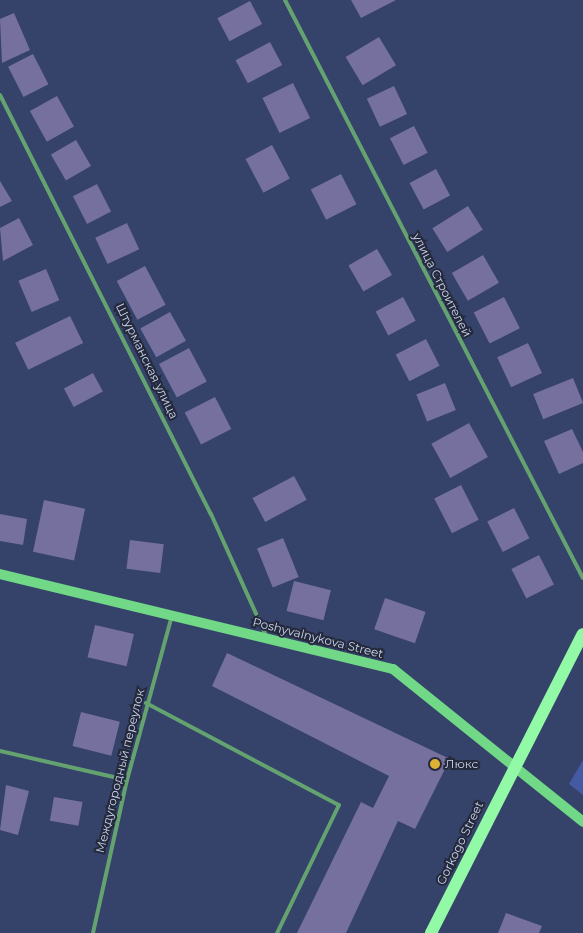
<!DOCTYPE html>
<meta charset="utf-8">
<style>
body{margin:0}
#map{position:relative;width:583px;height:933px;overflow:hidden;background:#35426a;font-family:Montserrat,sans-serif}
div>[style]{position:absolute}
.green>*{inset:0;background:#445ba4}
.building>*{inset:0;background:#75709e;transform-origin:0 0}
.lane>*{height:4px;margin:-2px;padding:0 2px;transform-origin:2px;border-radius:2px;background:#64a370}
.secondary>*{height:10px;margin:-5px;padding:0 5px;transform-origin:5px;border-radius:5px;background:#70d886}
.primary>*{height:12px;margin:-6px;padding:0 6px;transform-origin:6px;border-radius:6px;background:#92faa6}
.dots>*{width:14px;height:14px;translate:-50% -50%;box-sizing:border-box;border:2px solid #242a3c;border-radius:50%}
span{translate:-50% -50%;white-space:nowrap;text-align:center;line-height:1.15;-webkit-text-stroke:4px #242a3c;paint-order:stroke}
.street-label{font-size:12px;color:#cbd4ec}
.poi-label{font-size:12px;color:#cbd4ec}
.left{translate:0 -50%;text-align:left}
</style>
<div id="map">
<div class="green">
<i style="clip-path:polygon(583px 760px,583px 795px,569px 784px)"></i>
</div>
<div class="building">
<i style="clip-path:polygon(351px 0,396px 0,361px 18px)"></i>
<i style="left:250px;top:1px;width:26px;height:37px;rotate:62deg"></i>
<i style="clip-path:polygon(14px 13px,30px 50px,2px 63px,0 19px)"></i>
<i style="left:379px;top:37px;width:33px;height:39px;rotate:59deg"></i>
<i style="left:270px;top:42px;width:26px;height:39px;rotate:62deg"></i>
<i style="left:33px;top:54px;width:34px;height:28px;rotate:63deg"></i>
<i style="left:293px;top:83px;width:39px;height:34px;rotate:64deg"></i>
<i style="left:394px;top:86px;width:31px;height:30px;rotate:65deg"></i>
<i style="left:57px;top:96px;width:35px;height:31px;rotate:61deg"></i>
<i style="left:414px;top:126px;width:30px;height:27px;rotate:63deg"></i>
<i style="left:76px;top:140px;width:30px;height:29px;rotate:60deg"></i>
<i style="left:272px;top:145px;width:38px;height:30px;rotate:62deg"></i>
<i style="left:436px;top:169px;width:30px;height:30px;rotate:62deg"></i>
<i style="left:341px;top:174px;width:34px;height:34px;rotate:63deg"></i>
<i style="clip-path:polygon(0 181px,12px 201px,0 207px)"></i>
<i style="left:97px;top:184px;width:31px;height:27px;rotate:63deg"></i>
<i style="left:468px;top:206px;width:28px;height:42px;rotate:58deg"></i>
<i style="clip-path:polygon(19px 218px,33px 245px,3px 261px,0 228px)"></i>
<i style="left:127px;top:223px;width:29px;height:35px;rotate:65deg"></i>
<i style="left:377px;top:249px;width:30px;height:33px;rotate:60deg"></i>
<i style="left:483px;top:255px;width:32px;height:36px;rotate:60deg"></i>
<i style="left:145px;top:266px;width:44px;height:32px;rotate:62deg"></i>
<i style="left:46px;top:269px;width:34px;height:30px;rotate:67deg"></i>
<i style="left:403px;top:297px;width:27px;height:31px;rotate:62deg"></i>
<i style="left:504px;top:297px;width:35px;height:34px;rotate:63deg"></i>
<i style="left:170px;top:312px;width:33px;height:34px;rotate:61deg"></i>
<i style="left:70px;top:316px;width:30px;height:61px;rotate:64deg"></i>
<i style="left:426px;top:339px;width:30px;height:34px;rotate:63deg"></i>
<i style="left:528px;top:343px;width:33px;height:34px;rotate:65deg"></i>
<i style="left:189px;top:348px;width:38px;height:34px;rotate:62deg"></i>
<i style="left:93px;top:373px;width:21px;height:33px;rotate:62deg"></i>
<i style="left:573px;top:378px;width:27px;height:43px;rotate:68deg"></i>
<i style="left:445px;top:383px;width:29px;height:31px;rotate:68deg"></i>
<i style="left:215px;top:397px;width:36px;height:34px;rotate:63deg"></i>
<i style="left:469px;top:423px;width:39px;height:43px;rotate:61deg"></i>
<i style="clip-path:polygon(572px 429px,583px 452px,583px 463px,559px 474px,544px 441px)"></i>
<i style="left:294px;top:476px;width:27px;height:47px;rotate:62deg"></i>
<i style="left:461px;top:485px;width:39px;height:30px;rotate:63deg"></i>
<i style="left:44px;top:500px;width:42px;height:53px;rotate:12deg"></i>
<i style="left:514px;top:508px;width:34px;height:30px;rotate:63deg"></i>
<i style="clip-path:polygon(0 514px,27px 519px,23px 545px,0 541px)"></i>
<i style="left:283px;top:538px;width:42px;height:28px;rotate:68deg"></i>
<i style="left:130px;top:540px;width:34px;height:29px;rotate:7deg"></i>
<i style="left:539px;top:555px;width:33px;height:31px;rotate:63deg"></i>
<i style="left:294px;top:581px;width:38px;height:31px;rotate:14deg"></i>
<i style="left:385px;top:598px;width:43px;height:33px;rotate:19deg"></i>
<i style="left:95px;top:625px;width:40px;height:33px;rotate:13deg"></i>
<i style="clip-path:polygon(227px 653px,450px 759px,415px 829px,398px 821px,346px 933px,297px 933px,361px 802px,373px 808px,389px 776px,212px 686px)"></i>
<i style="left:81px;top:712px;width:40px;height:35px;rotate:14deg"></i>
<i style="clip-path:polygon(6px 785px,29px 791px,18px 835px,0 830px)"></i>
<i style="left:54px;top:797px;width:29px;height:24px;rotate:10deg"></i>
<i style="clip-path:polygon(506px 913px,542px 926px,539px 933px,498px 933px)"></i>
</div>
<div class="lane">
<i style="left:285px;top:0;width:650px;rotate:62.73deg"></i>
<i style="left:0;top:95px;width:469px;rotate:63.3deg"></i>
<i style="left:211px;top:514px;width:134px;rotate:65.7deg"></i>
<i style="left:146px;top:703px;width:218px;rotate:27.9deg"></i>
<i style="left:339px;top:805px;width:142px;rotate:115.8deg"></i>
<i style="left:0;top:751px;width:130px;rotate:12.9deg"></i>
<i style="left:93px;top:933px;width:157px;rotate:-77.5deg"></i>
<i style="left:127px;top:780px;width:170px;rotate:-74.7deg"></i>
</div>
<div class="secondary">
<i style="left:0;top:574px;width:404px;rotate:13.6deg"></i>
<i style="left:393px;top:669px;width:244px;rotate:38.8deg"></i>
</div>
<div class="primary">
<i style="left:431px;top:933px;width:335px;rotate:-63.1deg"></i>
</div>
<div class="dots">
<i style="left:435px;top:764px;background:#ddb233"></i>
</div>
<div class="street-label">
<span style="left:442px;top:285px;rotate:63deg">улица Строителей</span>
<span style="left:147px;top:361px;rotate:64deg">Штурманская улица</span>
<span style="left:318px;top:638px;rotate:14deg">Poshyvalnykova Street</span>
<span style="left:120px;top:771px;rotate:-76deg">Междугородный переулок</span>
<span style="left:460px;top:843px;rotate:-64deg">Gorkogo Street</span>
</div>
<div class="poi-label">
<span class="left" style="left:445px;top:764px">Люкс</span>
</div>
</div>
